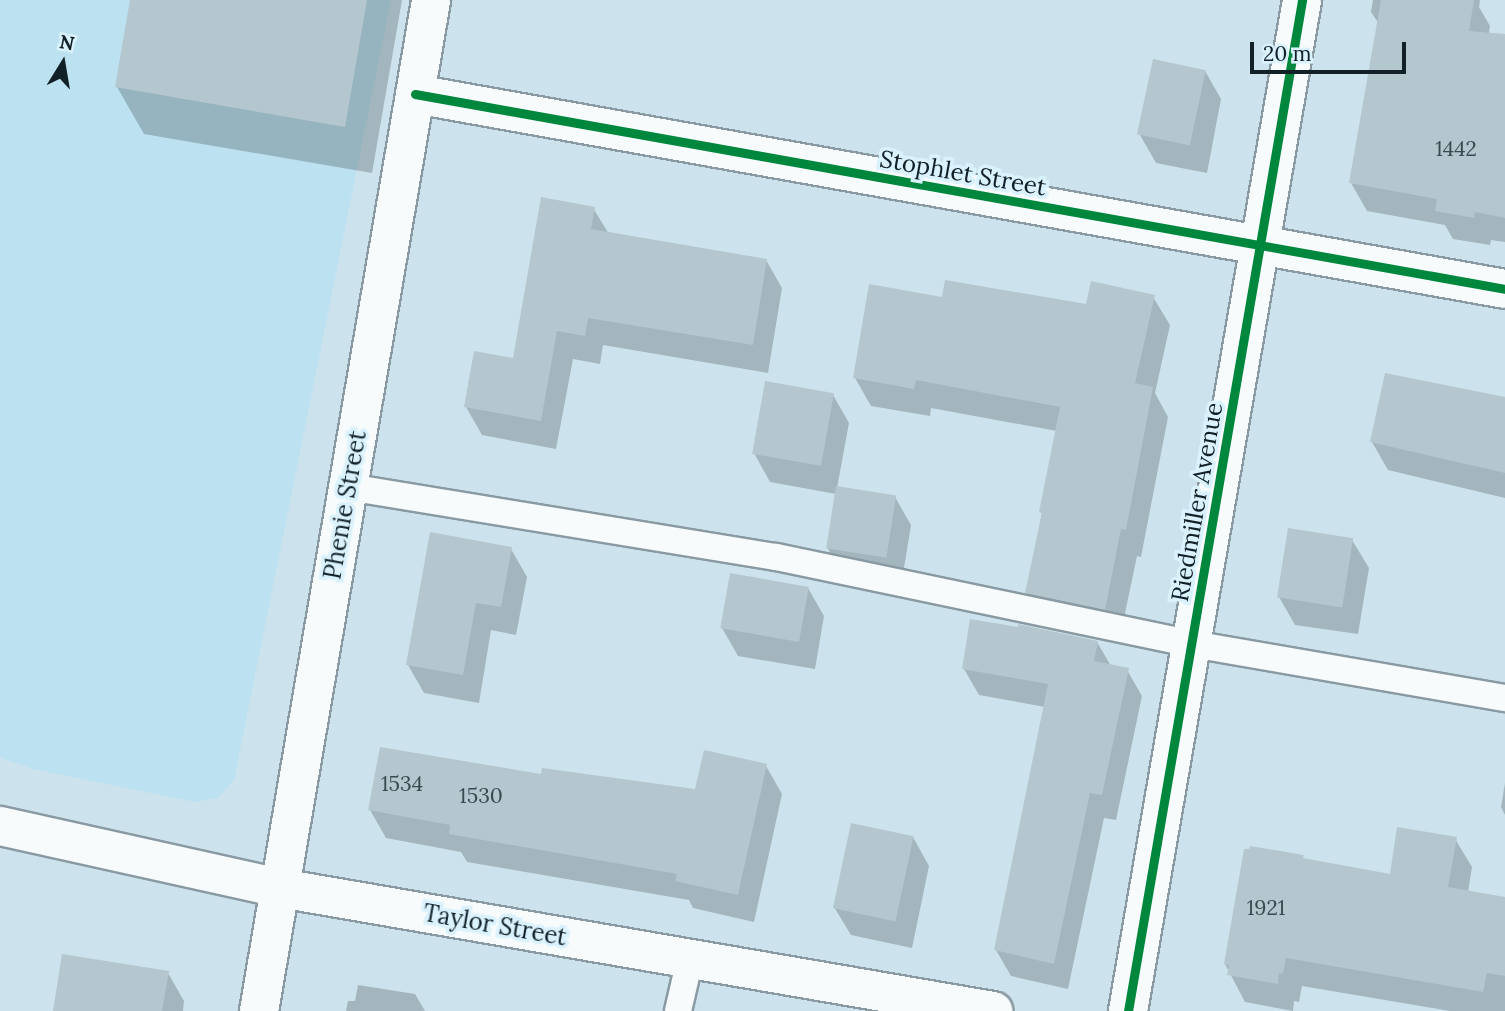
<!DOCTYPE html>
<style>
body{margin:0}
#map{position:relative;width:1505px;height:1011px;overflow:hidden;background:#cce3ed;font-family:Lora,serif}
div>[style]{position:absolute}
.built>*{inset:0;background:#bce1f1}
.shadow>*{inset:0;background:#0003}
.building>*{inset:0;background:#b4c6ce;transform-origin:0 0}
.roads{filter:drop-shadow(2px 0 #899aa2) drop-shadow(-2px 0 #899aa2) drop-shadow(0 2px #899aa2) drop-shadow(0 -2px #899aa2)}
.lane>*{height:26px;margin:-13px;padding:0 13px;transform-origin:13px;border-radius:13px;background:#f7fbfc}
.street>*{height:38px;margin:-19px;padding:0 19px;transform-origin:19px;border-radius:19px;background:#f7fbfc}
.secondary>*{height:38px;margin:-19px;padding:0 19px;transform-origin:19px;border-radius:19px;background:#f7fbfc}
.cycleway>*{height:9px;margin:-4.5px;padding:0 4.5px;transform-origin:4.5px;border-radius:4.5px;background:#00873e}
span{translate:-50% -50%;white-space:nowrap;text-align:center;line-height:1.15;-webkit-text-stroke:7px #daf2fd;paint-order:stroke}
.number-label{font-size:21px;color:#3a4a51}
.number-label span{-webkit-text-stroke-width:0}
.street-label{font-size:24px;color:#112127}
.north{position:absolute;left:28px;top:28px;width:70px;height:70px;-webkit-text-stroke:5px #daf2fd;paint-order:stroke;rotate:11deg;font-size:19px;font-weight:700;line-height:28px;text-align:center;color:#112127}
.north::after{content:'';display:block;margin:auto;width:24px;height:32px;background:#112127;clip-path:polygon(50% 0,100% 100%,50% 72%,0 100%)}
.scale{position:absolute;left:1250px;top:42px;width:156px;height:32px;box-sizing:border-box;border:4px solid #112127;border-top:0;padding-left:9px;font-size:21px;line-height:24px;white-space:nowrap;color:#112127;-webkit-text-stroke:5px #daf2fd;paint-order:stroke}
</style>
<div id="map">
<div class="built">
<i style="clip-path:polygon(0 0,391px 0,234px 780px,218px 798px,195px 802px,33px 769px,0 758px)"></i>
</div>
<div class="shadow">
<i style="clip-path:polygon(132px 0,402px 0,372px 173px,144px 134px,117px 87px)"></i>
<i style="clip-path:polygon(1373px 0,1480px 0,1479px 7px,1490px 26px,1476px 112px,1505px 118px,1505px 242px,1491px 240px,1490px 245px,1453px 239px,1445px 225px,1367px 211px,1351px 183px,1379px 24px,1371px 12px)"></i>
<i style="clip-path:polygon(1205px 71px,1221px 99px,1207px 173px,1156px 163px,1140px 135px)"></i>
<i style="clip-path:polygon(593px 208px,609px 234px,766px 260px,782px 288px,768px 373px,603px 345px,600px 364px,573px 359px,556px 449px,482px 435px,466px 407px,514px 360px)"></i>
<i style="clip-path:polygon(1153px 297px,1170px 325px,1155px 393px,1168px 417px,1141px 557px,1137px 556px,1120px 637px,1043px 621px,1027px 593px,1057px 431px,931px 408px,930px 416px,871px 406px,855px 378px,944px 299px,1087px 306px)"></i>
<i style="clip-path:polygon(833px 395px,849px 423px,837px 488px,895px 497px,911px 525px,901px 586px,844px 576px,827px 547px,836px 494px,770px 482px,754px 453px)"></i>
<i style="clip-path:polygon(1505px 400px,1505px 498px,1388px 470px,1372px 442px)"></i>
<i style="clip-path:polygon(1352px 540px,1369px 568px,1358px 634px,1295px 625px,1279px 597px)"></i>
<i style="clip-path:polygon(511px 549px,527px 577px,516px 635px,491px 630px,479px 703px,424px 693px,408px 665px)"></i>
<i style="clip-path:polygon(808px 588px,824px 616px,815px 669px,738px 656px,722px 628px)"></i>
<i style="clip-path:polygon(1097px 642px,1111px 666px,1127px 670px,1142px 696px,1116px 820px,1104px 818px,1068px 989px,1011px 976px,996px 950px,1045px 707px,979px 695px,964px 669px)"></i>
<i style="clip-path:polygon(766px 766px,782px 794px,754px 922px,693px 908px,689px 900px,467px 862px,461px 852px,386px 838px,370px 810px,542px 776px,697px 791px)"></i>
<i style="clip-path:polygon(1505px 783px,1505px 815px,1501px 807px)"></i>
<i style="clip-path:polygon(913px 837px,929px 866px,912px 948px,851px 935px,834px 907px)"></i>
<i style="clip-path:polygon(1455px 839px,1472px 867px,1468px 892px,1505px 898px,1505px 1011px,1450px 1011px,1302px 986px,1299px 1002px,1294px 1001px,1293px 1011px,1245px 1002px,1225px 964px)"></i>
<i style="clip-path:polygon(168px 973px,184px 1001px,183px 1011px,55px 1011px)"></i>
<i style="clip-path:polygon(358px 985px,415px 994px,425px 1011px,346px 1011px,348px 1001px,355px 1001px)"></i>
</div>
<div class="building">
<i style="clip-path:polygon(130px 0,367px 0,345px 127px,115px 87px)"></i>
<i style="clip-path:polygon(1381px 0,1474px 0,1469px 31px,1505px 34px,1505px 218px,1475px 212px,1474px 218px,1435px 211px,1437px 199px,1349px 183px)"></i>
<i style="left:1153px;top:59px;width:54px;height:77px;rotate:12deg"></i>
<i style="clip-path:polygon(541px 197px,595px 207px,591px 229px,767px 259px,753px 345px,588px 318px,585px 336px,557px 331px,541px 421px,464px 407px,474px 351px,513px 358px)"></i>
<i style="clip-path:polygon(945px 280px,1086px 304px,1091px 281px,1155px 295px,1135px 383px,1153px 387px,1126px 530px,1121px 529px,1105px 610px,1025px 593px,1042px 513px,1039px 512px,1060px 407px,916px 380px,914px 389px,853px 378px,869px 284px,942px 297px)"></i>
<i style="clip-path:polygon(1385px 373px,1505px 397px,1505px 473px,1370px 442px)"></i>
<i style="left:765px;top:381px;width:70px;height:74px;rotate:10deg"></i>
<i style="left:836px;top:486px;width:61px;height:63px;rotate:9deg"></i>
<i style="left:1288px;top:528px;width:66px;height:70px;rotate:9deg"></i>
<i style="clip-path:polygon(430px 532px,512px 547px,501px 607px,476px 603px,463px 675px,406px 665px)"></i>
<i style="left:730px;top:573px;width:80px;height:56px;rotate:10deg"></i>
<i style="clip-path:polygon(970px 619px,1018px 627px,1018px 624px,1098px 641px,1094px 661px,1129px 668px,1102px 795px,1090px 793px,1054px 964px,994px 950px,1048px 684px,962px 669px)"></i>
<i style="clip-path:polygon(380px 747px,541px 774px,542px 768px,695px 789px,704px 750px,767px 764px,738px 895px,675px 881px,677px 874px,449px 834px,450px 825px,368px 810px)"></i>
<i style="left:851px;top:823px;width:64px;height:87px;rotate:12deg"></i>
<i style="clip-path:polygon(1397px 827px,1457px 837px,1448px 887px,1505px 897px,1505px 976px,1487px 973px,1483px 992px,1286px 958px,1283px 974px,1279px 973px,1278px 984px,1227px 975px,1229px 965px,1224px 964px,1244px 849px,1249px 849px,1250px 846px,1304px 855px,1303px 858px,1390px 874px)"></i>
<i style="clip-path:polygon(62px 954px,169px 971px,162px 1011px,53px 1011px)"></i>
</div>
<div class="roads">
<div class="lane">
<i style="left:348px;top:487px;width:434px;rotate:9.3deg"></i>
<i style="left:776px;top:557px;width:425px;rotate:11.8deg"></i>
<i style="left:1192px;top:644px;width:318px;rotate:9.8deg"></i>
<i style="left:678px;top:1011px;width:53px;rotate:-77deg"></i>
</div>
<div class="street">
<i style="left:415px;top:94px;width:1107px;rotate:10.14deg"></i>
<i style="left:259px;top:1011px;width:1026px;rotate:-80.34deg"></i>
<i style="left:1128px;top:1011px;width:1026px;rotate:-80.23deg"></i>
</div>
<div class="secondary">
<i style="left:0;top:826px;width:287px;rotate:12.5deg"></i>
<i style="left:280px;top:888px;width:724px;rotate:9.79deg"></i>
</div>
</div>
<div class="cycleway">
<i style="left:415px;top:94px;width:1107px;rotate:10.14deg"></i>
<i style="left:1128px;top:1011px;width:1026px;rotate:-80.23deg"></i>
</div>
<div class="number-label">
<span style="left:1456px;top:149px">1442</span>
<span style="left:402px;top:784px">1534</span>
<span style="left:481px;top:796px">1530</span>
<span style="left:1266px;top:908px">1921</span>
</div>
<div class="street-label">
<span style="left:963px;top:173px;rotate:10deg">Stophlet Street</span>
<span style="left:1197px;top:502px;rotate:-80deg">Riedmiller Avenue</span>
<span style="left:345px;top:505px;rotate:-80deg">Phenie Street</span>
<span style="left:495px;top:925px;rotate:10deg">Taylor Street</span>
</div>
<div class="north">N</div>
<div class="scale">20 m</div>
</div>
